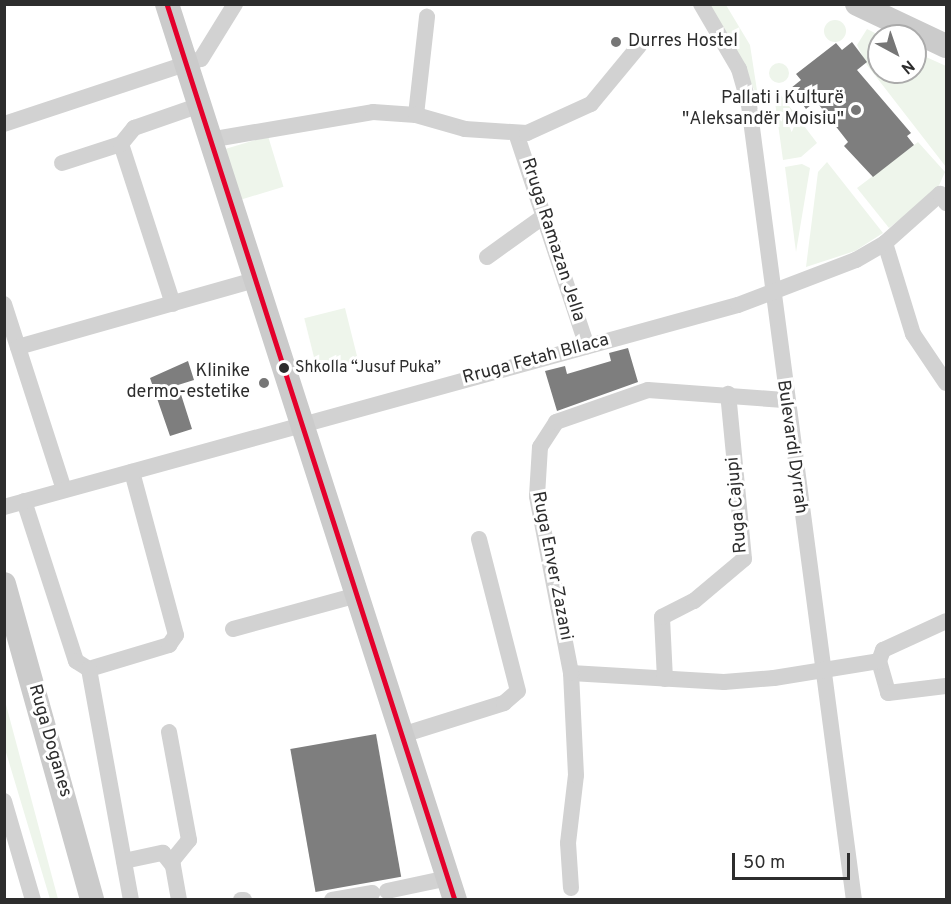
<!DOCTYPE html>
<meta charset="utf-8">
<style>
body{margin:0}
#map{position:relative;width:951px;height:904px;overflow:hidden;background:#fff;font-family:Overpass,sans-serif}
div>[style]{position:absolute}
.green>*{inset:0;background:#eef5eb;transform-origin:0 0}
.round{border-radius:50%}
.building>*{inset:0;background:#7e7e7e;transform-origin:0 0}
.minor>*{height:16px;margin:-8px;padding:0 8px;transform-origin:8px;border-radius:8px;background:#d2d2d2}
.secondary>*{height:24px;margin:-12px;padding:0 12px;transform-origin:12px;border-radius:12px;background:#cbcbcb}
.bus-1>*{height:4.5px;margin:-2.25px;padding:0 2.25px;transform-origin:2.25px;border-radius:2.25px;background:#e4002b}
.dots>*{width:16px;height:16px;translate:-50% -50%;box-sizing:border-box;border:3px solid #fff;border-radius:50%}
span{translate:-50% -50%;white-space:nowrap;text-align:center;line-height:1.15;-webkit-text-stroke:6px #fff;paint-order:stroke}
.bus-label{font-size:16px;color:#2d2d2d}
.left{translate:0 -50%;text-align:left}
.poi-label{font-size:18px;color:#2d2d2d}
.right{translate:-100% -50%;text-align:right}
.street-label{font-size:18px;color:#2d2d2d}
.frame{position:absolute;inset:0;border:6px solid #2d2d2d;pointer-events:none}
.north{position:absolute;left:867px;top:24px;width:60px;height:60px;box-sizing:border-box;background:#fff;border:2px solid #ababab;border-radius:50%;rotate:140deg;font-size:16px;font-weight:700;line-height:24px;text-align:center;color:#2d2d2d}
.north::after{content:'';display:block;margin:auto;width:21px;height:27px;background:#767676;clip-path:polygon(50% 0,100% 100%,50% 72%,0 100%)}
.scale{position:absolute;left:732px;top:853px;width:118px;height:27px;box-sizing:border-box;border:3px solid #2d2d2d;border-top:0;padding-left:8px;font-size:18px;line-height:21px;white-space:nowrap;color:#2d2d2d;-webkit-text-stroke:4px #fff;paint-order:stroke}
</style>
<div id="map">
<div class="green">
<i style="clip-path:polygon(710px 5px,726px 5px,750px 45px,758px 97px)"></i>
<i class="round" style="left:824px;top:20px;width:22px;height:22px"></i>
<i style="clip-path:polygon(867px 29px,881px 36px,879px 72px,915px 72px,915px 52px,946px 66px,946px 167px,867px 65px,857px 45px)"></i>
<i class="round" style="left:769px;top:63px;width:20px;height:20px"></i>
<i style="clip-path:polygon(780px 94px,817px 143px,801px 157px,783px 160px,774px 95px)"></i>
<i style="left:268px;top:136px;width:53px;height:50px;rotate:73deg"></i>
<i style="clip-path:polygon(918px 142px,945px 172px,937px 190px,889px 228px,857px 188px)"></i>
<i style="clip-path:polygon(827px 162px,883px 233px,855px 251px,806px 267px,818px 172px)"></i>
<i style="clip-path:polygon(802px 164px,810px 168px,796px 252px,785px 167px)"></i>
<i style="left:345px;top:308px;width:56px;height:42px;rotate:76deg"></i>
<i style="clip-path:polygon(4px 701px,5px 701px,58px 899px,50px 899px,5px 749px)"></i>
</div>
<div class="building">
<i style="clip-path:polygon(852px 42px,867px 62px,857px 70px,911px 133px,907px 136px,914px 145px,873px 177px,844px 146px,848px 142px,816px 101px,806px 109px,791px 88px,801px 80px,796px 74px,836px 43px,842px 50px)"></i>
<i style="clip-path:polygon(628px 348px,638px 382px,557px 411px,545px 371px,565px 366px,567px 374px,611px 361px,609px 353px)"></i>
<i style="clip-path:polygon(188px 361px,194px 380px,178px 385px,192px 429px,170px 436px,150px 378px)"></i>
<i style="left:376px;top:734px;width:145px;height:87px;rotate:80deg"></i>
</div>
<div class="minor">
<i style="left:701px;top:4px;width:75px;rotate:59.7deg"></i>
<i style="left:739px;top:69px;width:37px;rotate:74deg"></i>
<i style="left:749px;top:105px;width:802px;rotate:82.48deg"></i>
<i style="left:416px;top:115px;width:99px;rotate:-83.6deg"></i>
<i style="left:4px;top:124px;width:207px;rotate:-18.3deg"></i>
<i style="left:201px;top:59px;width:65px;rotate:-58.3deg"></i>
<i style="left:516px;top:133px;width:225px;rotate:71.6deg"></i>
<i style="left:209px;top:140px;width:166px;rotate:-9.7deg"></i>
<i style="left:373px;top:112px;width:43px;rotate:4deg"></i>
<i style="left:416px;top:115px;width:51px;rotate:15.9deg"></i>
<i style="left:465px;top:129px;width:62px;rotate:3.7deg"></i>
<i style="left:527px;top:133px;width:70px;rotate:-24.4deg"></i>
<i style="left:591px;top:104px;width:75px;rotate:-50.4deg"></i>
<i style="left:121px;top:144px;width:168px;rotate:72deg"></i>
<i style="left:62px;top:163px;width:62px;rotate:-17.9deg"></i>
<i style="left:121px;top:144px;width:21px;rotate:-51deg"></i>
<i style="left:134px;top:128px;width:67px;rotate:-19.2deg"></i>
<i style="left:885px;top:243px;width:95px;rotate:72.9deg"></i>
<i style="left:913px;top:334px;width:59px;rotate:56deg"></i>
<i style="left:487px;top:257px;width:70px;rotate:-35.7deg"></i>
<i style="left:4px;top:304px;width:195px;rotate:72.1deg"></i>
<i style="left:18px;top:347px;width:246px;rotate:-15.8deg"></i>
<i style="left:24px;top:501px;width:168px;rotate:72deg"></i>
<i style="left:76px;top:661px;width:15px;rotate:32deg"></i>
<i style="left:89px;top:669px;width:84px;rotate:-16.7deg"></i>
<i style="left:169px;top:645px;width:12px;rotate:-55deg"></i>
<i style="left:176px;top:635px;width:169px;rotate:-105.1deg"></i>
<i style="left:4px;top:507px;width:761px;rotate:-15.39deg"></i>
<i style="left:738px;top:305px;width:126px;rotate:-20.9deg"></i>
<i style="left:856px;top:260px;width:34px;rotate:-30deg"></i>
<i style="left:885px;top:243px;width:74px;rotate:-41.7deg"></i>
<i style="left:940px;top:194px;width:11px;rotate:56deg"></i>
<i style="left:233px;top:629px;width:129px;rotate:-15.3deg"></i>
<i style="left:879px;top:661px;width:33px;rotate:74deg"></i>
<i style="left:888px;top:693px;width:58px;rotate:-6.9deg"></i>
<i style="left:89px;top:669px;width:235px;rotate:79.7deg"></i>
<i style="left:571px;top:673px;width:153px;rotate:3.4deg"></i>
<i style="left:724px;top:682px;width:50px;rotate:-4.6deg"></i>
<i style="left:774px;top:678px;width:106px;rotate:-9.2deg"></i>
<i style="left:879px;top:661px;width:12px;rotate:-70deg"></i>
<i style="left:883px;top:650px;width:69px;rotate:-24.7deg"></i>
<i style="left:665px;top:679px;width:62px;rotate:-92.8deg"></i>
<i style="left:662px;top:617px;width:36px;rotate:-27deg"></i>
<i style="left:694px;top:601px;width:65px;rotate:-40deg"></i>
<i style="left:744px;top:559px;width:166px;rotate:-95.5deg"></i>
<i style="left:169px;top:732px;width:110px;rotate:79.5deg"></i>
<i style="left:189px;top:840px;width:28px;rotate:129deg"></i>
<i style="left:402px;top:735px;width:107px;rotate:-17.4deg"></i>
<i style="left:504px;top:703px;width:18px;rotate:-41deg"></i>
<i style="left:518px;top:691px;width:157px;rotate:-104.4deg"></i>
<i style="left:4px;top:801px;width:103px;rotate:73.7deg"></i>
<i style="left:124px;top:861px;width:40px;rotate:-12deg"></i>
<i style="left:163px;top:853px;width:16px;rotate:52deg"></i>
<i style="left:173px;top:866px;width:35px;rotate:80deg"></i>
<i style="left:571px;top:888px;width:45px;rotate:-93.8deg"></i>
<i style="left:568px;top:843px;width:68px;rotate:-83.3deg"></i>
<i style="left:576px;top:775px;width:102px;rotate:-92.8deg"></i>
<i style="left:571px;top:673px;width:180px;rotate:-100.9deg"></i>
<i style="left:537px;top:496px;width:49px;rotate:-86.5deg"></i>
<i style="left:540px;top:447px;width:30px;rotate:-57deg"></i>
<i style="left:556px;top:422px;width:97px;rotate:-19.2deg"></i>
<i style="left:648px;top:390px;width:136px;rotate:4.2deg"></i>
<i style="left:387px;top:891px;width:62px;rotate:-12deg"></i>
<i style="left:241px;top:900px;width:3px"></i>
<i style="left:332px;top:900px;width:41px;rotate:-9.9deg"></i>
</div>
<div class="secondary">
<i style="left:167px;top:4px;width:941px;rotate:72.18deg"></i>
<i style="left:857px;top:4px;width:98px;rotate:25.3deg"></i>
<i style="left:4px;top:584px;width:328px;rotate:74.4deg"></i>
</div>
<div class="bus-1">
<i style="left:167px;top:4px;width:941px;rotate:72.18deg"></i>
</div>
<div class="dots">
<i style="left:616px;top:42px;background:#767676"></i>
<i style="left:856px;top:110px;background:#767676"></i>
<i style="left:284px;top:368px;background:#2d2d2d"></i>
<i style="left:264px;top:383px;background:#767676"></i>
</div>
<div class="bus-label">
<span class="left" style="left:295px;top:368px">Shkolla “Jusuf Puka”</span>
</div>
<div class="poi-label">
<span class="left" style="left:628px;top:42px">Durres Hostel</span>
<span class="right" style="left:844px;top:110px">Pallati i Kulturë<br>"Aleksandër Moisiu"</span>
<span class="right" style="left:250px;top:383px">Klinike<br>dermo-estetike</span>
</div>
<div class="street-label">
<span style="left:552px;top:240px;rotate:72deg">Rruga Ramazan Jella</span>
<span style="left:536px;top:360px;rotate:-15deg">Rruga Fetah Bllaca</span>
<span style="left:791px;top:447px;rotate:82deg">Bulevardi Dyrrah</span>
<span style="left:738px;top:505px;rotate:-95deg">Ruga Cajupi</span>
<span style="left:551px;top:566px;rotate:79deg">Ruga Enver Zazani</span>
<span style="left:49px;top:741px;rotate:74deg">Ruga Doganes</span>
</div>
<div class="frame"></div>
<div class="north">N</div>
<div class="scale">50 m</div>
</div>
